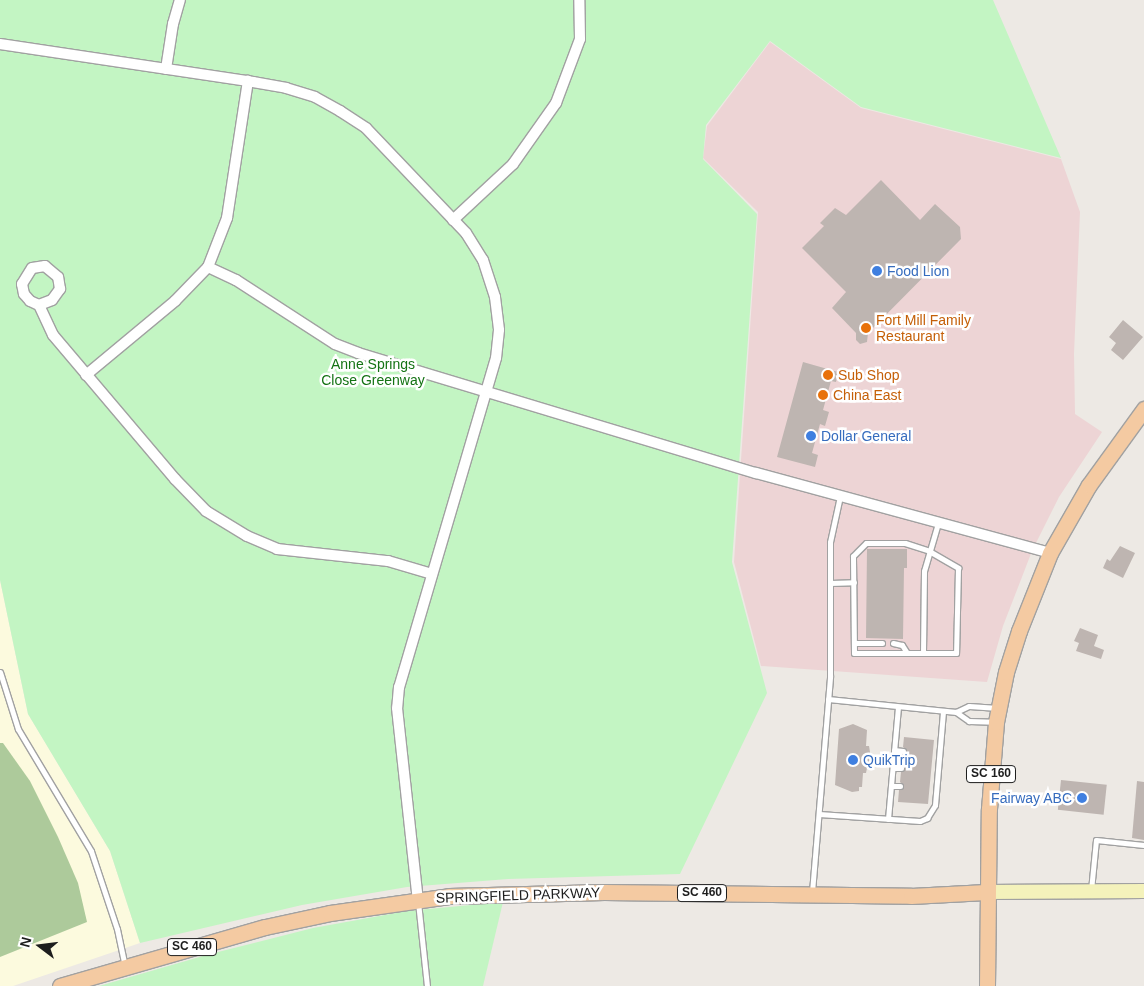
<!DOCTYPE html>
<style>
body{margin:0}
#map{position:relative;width:1144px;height:986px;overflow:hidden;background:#ede9e4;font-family:Helvetica,sans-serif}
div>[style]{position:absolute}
.commercial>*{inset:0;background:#edd4d5}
.education>*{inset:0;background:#fcfade}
.forest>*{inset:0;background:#adca9b}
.park>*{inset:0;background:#c3f5c3}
.building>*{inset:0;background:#beb5b1;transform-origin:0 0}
.roads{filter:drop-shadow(1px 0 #a1a1a1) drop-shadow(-1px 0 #a1a1a1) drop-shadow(0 1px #a1a1a1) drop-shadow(0 -1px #a1a1a1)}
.service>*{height:5px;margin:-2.5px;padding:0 2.5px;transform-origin:2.5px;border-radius:2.5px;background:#fff}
.minor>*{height:10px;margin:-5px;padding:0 5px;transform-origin:5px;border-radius:5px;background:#fff}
.secondary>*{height:14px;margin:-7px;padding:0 7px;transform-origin:7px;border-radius:7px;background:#f4f2bb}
.primary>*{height:15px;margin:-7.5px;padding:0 7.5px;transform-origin:7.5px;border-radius:7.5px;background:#f4caa2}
.dots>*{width:14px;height:14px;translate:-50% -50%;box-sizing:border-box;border:2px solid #fff;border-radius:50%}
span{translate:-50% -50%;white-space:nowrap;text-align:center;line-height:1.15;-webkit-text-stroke:5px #fff;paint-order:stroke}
.shield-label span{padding:1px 4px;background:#fff;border:1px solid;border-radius:4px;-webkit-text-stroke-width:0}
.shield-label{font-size:12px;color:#1d1d1d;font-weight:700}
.shop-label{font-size:14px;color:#366cbe}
.left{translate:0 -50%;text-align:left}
.right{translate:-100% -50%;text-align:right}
.food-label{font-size:14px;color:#c56008}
.park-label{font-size:14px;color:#147314}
.street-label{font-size:14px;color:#1d1d1d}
.north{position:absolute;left:15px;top:921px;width:50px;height:50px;-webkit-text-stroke:4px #fff;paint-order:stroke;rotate:285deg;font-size:14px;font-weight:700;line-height:20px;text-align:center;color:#1d1d1d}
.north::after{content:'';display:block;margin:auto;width:18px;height:22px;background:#1d1d1d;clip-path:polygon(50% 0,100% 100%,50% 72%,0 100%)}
</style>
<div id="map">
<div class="commercial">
<i style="clip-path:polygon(770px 42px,861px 108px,1061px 159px,1080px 212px,1074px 354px,1075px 414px,1102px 432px,1059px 497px,1032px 551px,1003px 626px,987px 682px,761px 666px,734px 562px,758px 212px,703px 158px,707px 126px)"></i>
</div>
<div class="education">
<i style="clip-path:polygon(0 580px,28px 714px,110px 851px,140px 943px,13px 986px,0 986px)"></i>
</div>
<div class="forest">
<i style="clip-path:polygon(0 743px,3px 743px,30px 781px,58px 837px,78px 883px,87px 922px,0 957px)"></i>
</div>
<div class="park">
<i style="clip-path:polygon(0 0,993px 0,1061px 158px,861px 107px,770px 41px,706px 125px,703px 159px,757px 214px,732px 562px,767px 693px,680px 874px,508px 879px,407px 887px,302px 905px,140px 943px,110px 851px,28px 714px,0 580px)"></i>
<i style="clip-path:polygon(503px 902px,483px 986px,99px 986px,210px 954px,313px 928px,407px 911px)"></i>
</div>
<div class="building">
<i style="clip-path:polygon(881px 180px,920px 220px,935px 204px,960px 227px,961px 239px,868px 333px,867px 342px,860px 344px,856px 340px,856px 333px,832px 308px,846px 292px,802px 248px,824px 226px,820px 223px,835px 208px,846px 215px)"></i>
<i style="clip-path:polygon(1123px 320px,1143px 337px,1123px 360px,1111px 350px,1116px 343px,1109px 337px)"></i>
<i style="clip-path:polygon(803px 362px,838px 372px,836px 382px,831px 381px,823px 410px,829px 412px,825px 426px,820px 424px,812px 453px,818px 455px,815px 467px,777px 457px)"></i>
<i style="clip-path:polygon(1120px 546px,1135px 553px,1123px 578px,1103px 568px,1107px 559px,1110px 561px)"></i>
<i style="clip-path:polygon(867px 549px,907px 549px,907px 568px,904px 568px,903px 639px,866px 638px)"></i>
<i style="clip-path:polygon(1080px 628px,1098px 635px,1094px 646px,1104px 650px,1101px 659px,1076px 651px,1079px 643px,1074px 641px)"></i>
<i style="clip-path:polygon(853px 724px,867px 730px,866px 746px,869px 746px,870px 752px,869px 768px,867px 768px,866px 773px,863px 773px,862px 787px,859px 787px,859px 791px,852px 792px,835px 785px,839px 729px)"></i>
<i style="clip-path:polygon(904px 737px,934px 740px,928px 804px,898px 802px,899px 790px,904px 786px,900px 782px,901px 772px,905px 768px,902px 764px,902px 755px,907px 751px,903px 747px)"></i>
<i style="left:1061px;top:780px;width:46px;height:30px;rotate:6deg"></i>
<i style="clip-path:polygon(1137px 781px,1144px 782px,1144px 840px,1132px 838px)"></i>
</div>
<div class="roads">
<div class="service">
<i style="left:866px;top:543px;width:39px"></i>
<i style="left:905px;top:543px;width:25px;rotate:18deg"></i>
<i style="left:929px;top:551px;width:34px;rotate:30deg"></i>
<i style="left:958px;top:568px;width:85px;rotate:91.3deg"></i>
<i style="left:956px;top:653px;width:102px;rotate:180deg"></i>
<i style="left:854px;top:653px;width:97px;rotate:-90.6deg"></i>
<i style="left:853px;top:556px;width:18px;rotate:-45deg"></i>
<i style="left:830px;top:583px;width:24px;rotate:-2deg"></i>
<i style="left:854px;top:643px;width:28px"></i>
<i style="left:893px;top:643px;width:9px;rotate:13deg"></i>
<i style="left:902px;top:645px;width:9px;rotate:58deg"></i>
<i style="left:923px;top:653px;width:82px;rotate:-89.3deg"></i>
<i style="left:924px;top:571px;width:50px;rotate:-73.7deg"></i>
<i style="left:0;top:672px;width:60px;rotate:72.5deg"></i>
<i style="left:18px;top:729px;width:142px;rotate:59.1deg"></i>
<i style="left:91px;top:851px;width:82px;rotate:71.6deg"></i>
<i style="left:117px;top:929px;width:38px;rotate:78deg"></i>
<i style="left:828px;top:699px;width:129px;rotate:5.8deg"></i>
<i style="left:956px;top:712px;width:14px;rotate:-25deg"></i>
<i style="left:969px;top:706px;width:29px;rotate:4deg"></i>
<i style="left:956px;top:712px;width:16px;rotate:35deg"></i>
<i style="left:969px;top:721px;width:24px;rotate:2deg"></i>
<i style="left:894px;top:750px;width:9px;rotate:6deg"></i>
<i style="left:893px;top:768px;width:8px"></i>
<i style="left:891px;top:786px;width:9px"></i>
<i style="left:819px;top:814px;width:101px;rotate:4deg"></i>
<i style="left:920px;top:821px;width:8px;rotate:-23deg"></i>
<i style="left:927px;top:818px;width:15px;rotate:-58deg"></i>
<i style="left:935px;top:805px;width:93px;rotate:-85.1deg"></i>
<i style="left:888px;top:819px;width:112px;rotate:-84.9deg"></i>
<i style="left:1091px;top:890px;width:50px;rotate:-84.3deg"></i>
<i style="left:1096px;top:840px;width:48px;rotate:5.9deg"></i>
<i style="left:812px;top:892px;width:217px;rotate:-85.2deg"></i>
<i style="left:830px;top:676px;width:134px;rotate:-90deg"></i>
<i style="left:830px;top:542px;width:47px;rotate:-77.7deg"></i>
<i style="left:418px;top:902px;width:84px;rotate:83.9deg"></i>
</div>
<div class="minor">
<i style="left:0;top:44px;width:256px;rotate:8.5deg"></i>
<i style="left:253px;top:82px;width:34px;rotate:10deg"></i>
<i style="left:286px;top:88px;width:30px;rotate:17deg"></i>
<i style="left:315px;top:97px;width:29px;rotate:29deg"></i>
<i style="left:340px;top:111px;width:31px;rotate:33deg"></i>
<i style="left:366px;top:128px;width:145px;rotate:46.4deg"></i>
<i style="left:466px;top:233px;width:32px;rotate:58deg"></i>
<i style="left:483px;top:260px;width:39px;rotate:72deg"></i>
<i style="left:495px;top:297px;width:33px;rotate:83deg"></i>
<i style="left:499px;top:330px;width:28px;rotate:96deg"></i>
<i style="left:496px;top:358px;width:343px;rotate:106.4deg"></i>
<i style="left:399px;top:687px;width:21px;rotate:95deg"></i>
<i style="left:397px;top:708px;width:194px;rotate:83.8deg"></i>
<i style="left:166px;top:69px;width:46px;rotate:-81.2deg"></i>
<i style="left:173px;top:24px;width:25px;rotate:-74deg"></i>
<i style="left:453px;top:220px;width:82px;rotate:-43deg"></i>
<i style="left:513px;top:164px;width:75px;rotate:-54.8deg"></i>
<i style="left:556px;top:103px;width:68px;rotate:-69.4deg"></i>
<i style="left:580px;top:39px;width:39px;rotate:-91deg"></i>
<i style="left:208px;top:267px;width:31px;rotate:25deg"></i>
<i style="left:236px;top:280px;width:118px;rotate:32.9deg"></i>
<i style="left:335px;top:344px;width:25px;rotate:21deg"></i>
<i style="left:358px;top:353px;width:416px;rotate:16.8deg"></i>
<i style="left:756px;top:473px;width:305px;rotate:15.2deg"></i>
<i style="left:39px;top:305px;width:14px;rotate:-21deg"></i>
<i style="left:52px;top:300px;width:14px;rotate:-54deg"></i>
<i style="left:60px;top:289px;width:12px;rotate:-99deg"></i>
<i style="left:58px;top:277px;width:17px;rotate:-140deg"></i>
<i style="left:45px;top:266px;width:13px;rotate:171deg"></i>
<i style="left:32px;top:268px;width:19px;rotate:122deg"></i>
<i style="left:22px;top:284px;width:10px;rotate:79deg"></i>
<i style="left:24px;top:294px;width:9px;rotate:49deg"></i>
<i style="left:30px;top:301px;width:10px;rotate:24deg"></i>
<i style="left:39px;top:305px;width:33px;rotate:65deg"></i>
<i style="left:53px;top:335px;width:189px;rotate:49.7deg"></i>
<i style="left:175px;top:479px;width:45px;rotate:45.9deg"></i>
<i style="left:206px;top:511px;width:48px;rotate:31.4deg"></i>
<i style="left:247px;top:536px;width:33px;rotate:23deg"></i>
<i style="left:277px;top:549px;width:112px;rotate:6.2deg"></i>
<i style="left:388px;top:561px;width:46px;rotate:16.5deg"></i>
<i style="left:86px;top:375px;width:116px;rotate:-39.7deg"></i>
<i style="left:175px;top:301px;width:47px;rotate:-45.9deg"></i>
<i style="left:208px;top:267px;width:53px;rotate:-68.8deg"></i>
<i style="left:227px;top:218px;width:139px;rotate:-81.3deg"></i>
</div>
<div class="secondary">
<i style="left:986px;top:892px;width:158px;rotate:-0.4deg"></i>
</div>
<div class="primary">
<i style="left:60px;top:986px;width:213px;rotate:-16.1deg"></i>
<i style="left:265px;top:927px;width:66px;rotate:-12.2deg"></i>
<i style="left:330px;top:913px;width:120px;rotate:-8.1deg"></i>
<i style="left:449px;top:896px;width:155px;rotate:-1.5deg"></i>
<i style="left:604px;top:892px;width:307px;rotate:0.7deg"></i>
<i style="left:911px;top:896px;width:75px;rotate:-3.1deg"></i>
<i style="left:987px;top:986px;width:177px;rotate:-89.4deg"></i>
<i style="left:989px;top:809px;width:87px;rotate:-85.4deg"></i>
<i style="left:996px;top:722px;width:51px;rotate:-78.7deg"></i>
<i style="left:1006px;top:672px;width:43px;rotate:-72.4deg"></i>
<i style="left:1019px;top:631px;width:84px;rotate:-68.3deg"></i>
<i style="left:1050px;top:553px;width:78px;rotate:-60.2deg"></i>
<i style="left:1089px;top:485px;width:94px;rotate:-54.1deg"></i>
</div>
</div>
<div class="dots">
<i style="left:877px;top:271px;background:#3f7fe0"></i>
<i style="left:866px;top:328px;background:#e8710a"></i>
<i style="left:828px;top:375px;background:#e8710a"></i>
<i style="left:823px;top:395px;background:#e8710a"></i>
<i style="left:811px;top:436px;background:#3f7fe0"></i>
<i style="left:853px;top:760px;background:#3f7fe0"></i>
<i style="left:1082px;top:798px;background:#3f7fe0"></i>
</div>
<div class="shield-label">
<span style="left:991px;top:774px">SC 160</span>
<span style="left:702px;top:893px">SC 460</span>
<span style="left:192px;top:947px">SC 460</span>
</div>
<div class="shop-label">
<span class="left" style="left:887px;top:271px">Food Lion</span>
<span class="left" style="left:821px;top:436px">Dollar General</span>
<span class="left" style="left:863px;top:760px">QuikTrip</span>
<span class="right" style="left:1072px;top:798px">Fairway ABC</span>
</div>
<div class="food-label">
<span class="left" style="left:876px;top:328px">Fort Mill Family<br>Restaurant</span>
<span class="left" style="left:838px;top:375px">Sub Shop</span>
<span class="left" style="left:833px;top:395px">China East</span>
</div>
<div class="park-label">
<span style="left:373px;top:372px">Anne Springs<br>Close Greenway</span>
</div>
<div class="street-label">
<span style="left:518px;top:895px;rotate:-2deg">SPRINGFIELD PARKWAY</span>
</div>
<div class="north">N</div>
</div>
